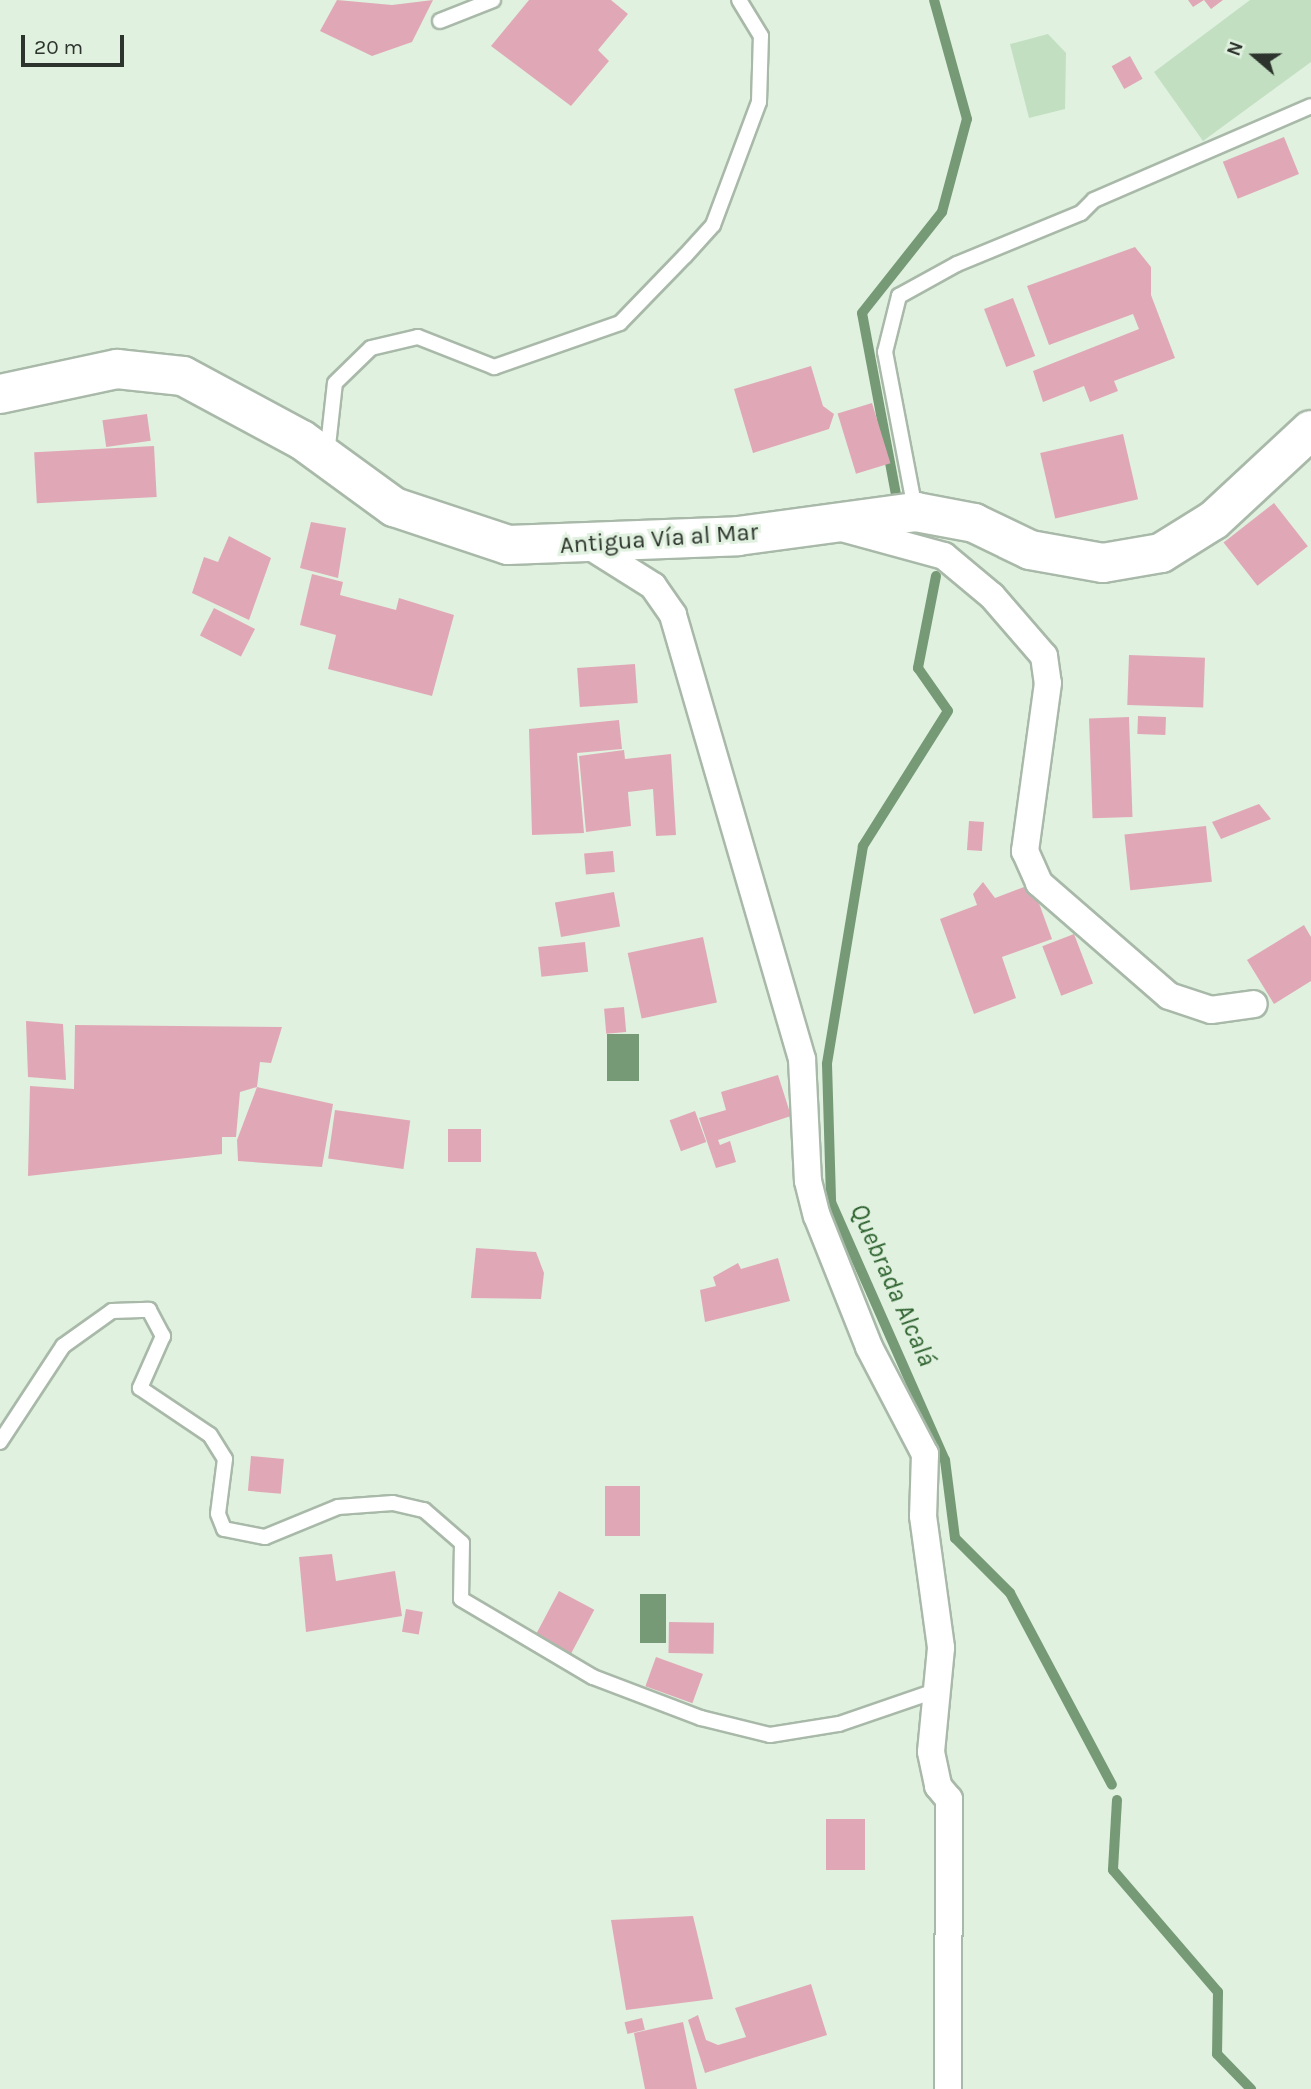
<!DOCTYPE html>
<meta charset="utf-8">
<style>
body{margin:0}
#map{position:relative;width:1311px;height:2089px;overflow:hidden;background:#e0f1df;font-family:Karla,sans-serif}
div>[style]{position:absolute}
.green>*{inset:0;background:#c2e0c1}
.water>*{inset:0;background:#769a75;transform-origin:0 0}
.stream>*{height:10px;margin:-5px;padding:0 5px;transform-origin:5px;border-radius:5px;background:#769a75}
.building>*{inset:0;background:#e0a8b6;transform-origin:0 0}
.roads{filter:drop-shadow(2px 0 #a9b9a9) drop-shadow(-2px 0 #a9b9a9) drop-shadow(0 2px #a9b9a9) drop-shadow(0 -2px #a9b9a9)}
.lane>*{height:14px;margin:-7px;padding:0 7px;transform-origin:7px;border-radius:7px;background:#fff}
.street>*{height:26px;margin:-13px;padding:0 13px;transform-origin:13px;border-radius:13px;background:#fff}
.secondary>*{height:38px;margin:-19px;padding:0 19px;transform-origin:19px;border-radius:19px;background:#fff}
span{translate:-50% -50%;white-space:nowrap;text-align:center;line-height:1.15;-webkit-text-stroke:6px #e0f1df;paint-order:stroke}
.street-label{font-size:24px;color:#2d342d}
.water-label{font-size:26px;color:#2d622e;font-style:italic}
.north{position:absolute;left:1220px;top:21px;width:70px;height:70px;-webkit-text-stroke:5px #e0f1df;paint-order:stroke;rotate:290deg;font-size:19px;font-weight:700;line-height:28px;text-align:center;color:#2d342d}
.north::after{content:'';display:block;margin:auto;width:24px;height:32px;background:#2d342d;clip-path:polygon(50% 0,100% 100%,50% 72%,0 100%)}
.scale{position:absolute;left:21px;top:35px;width:103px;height:32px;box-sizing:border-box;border:4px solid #2d342d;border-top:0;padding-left:9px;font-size:21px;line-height:24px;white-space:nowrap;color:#2d342d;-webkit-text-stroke:5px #e0f1df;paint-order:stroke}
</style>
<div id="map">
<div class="green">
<i style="clip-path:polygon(1250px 0,1311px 0,1311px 62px,1203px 141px,1154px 72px)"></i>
<i style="clip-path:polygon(1048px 34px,1066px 53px,1065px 109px,1029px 118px,1010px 44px)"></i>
</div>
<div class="water">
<i style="left:607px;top:1034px;width:32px;height:47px"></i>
<i style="left:640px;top:1594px;width:26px;height:49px"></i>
</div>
<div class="stream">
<i style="left:897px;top:500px;width:190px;rotate:-100.6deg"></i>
<i style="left:862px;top:313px;width:129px;rotate:-51.6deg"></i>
<i style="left:942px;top:212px;width:96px;rotate:-75deg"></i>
<i style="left:967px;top:119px;width:123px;rotate:-105.5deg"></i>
<i style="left:936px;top:576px;width:94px;rotate:101.1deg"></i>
<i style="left:918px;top:668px;width:52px;rotate:55.1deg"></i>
<i style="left:948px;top:711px;width:160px;rotate:122.2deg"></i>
<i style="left:863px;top:846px;width:221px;rotate:99.4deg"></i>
<i style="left:827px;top:1064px;width:138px;rotate:88.3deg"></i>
<i style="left:831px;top:1202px;width:282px;rotate:66.2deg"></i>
<i style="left:945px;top:1460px;width:79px;rotate:82.7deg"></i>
<i style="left:955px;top:1538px;width:78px;rotate:45deg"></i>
<i style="left:1010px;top:1593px;width:217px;rotate:62deg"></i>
<i style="left:1117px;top:1800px;width:70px;rotate:93.3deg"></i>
<i style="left:1113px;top:1870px;width:161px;rotate:49.3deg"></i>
<i style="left:1218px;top:1992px;width:62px;rotate:90.9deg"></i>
<i style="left:1217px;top:2054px;width:49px;rotate:45.8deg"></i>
</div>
<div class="building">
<i style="clip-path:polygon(337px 0,392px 5px,433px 0,412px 42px,372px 56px,320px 31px)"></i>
<i style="clip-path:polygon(529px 0,611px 0,628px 14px,598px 50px,609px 61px,571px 106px,491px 46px)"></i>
<i style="clip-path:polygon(1188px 0,1223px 0,1211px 9px,1204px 0,1193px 7px)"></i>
<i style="left:1130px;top:56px;width:26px;height:21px;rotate:61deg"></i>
<i style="left:1284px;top:137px;width:40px;height:66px;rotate:68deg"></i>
<i style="clip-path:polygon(1135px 247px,1151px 267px,1151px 295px,1175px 358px,1114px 381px,1118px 391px,1090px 402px,1084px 386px,1043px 402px,1033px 371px,1139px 329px,1133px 314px,1049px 345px,1027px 286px)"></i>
<i style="left:1013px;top:298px;width:62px;height:31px;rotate:69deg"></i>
<i style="clip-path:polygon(811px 366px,823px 406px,834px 414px,829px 429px,753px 453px,734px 389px)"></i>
<i style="left:872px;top:403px;width:63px;height:36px;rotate:73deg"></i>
<i style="left:147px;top:414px;width:27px;height:45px;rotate:82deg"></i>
<i style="left:1123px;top:434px;width:67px;height:85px;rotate:77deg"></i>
<i style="left:154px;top:446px;width:51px;height:120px;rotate:87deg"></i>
<i style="left:1274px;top:503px;width:55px;height:64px;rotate:52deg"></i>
<i style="clip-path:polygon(311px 522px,346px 528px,338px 578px,300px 568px)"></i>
<i style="clip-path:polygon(229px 536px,271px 558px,249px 620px,192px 593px,204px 557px,218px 562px)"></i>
<i style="clip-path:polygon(312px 574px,343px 582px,340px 595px,396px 610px,399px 598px,454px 615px,432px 696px,328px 669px,336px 635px,300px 625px)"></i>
<i style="left:214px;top:608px;width:46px;height:31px;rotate:27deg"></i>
<i style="left:1129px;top:655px;width:76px;height:50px;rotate:2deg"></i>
<i style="left:635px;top:664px;width:39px;height:58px;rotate:86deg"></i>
<i style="left:1138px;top:716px;width:28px;height:18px;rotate:2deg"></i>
<i style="left:1129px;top:717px;width:100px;height:40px;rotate:88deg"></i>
<i style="clip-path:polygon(619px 720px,622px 749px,577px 753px,584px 833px,532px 835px,529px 729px)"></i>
<i style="clip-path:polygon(624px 750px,625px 759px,671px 754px,676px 835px,656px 836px,653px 789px,628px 792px,631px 826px,586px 832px,579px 756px)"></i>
<i style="clip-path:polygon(1259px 804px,1271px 819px,1221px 839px,1212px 822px)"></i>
<i style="left:969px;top:821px;width:15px;height:29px;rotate:4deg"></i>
<i style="left:1206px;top:826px;width:56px;height:82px;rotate:84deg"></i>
<i style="left:613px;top:851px;width:21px;height:29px;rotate:85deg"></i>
<i style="clip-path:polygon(983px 882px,995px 898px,1032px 884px,1052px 939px,1002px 957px,1016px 998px,974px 1014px,940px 919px,977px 905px,973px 894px)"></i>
<i style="left:614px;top:892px;width:35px;height:60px;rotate:80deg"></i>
<i style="clip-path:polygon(1304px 925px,1311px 937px,1311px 981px,1274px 1004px,1247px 960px)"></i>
<i style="left:1074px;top:934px;width:53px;height:34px;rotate:69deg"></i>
<i style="left:703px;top:937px;width:67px;height:77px;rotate:78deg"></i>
<i style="left:585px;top:942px;width:30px;height:47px;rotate:84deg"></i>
<i style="left:624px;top:1007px;width:25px;height:20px;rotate:85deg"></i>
<i style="clip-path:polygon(26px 1021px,63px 1024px,66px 1080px,28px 1077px)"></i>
<i style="clip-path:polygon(75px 1025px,282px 1027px,271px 1063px,260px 1062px,257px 1087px,333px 1104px,322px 1167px,238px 1161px,237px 1140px,257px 1087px,240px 1092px,236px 1137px,222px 1137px,222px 1154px,28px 1176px,30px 1086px,74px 1089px)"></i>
<i style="clip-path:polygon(778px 1075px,791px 1116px,718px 1140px,720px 1145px,730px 1141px,736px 1162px,716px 1168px,699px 1118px,726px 1110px,721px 1092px)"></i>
<i style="left:335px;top:1110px;width:76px;height:49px;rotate:8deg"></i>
<i style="left:695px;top:1111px;width:33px;height:27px;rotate:70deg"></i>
<i style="left:481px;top:1129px;width:33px;height:33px;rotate:90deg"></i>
<i style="clip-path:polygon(476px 1248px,536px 1252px,544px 1273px,541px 1299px,471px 1298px)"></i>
<i style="clip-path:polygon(778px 1258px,790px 1301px,705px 1322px,700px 1290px,716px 1286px,713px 1277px,738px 1263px,741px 1269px)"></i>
<i style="left:251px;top:1456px;width:33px;height:35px;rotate:5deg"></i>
<i style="left:605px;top:1486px;width:35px;height:50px"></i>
<i style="clip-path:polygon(332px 1554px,336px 1581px,395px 1571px,402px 1616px,306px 1632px,299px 1557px)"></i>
<i style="left:559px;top:1591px;width:40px;height:50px;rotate:28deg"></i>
<i style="left:406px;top:1609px;width:17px;height:23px;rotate:10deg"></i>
<i style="left:669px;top:1622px;width:45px;height:31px;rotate:1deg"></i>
<i style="left:656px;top:1657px;width:50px;height:31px;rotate:20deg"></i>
<i style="left:865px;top:1819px;width:51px;height:39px;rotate:90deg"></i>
<i style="clip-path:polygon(693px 1916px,713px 1999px,626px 2010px,611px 1920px)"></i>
<i style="clip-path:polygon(811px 1984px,827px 2035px,705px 2073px,688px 2020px,698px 2015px,706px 2040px,718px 2045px,746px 2037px,735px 2008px)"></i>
<i style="left:642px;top:2018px;width:12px;height:18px;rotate:76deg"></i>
<i style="clip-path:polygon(683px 2022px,697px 2089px,645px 2089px,634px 2033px)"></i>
</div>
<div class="roads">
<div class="lane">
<i style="left:440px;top:21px;width:57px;rotate:-21.6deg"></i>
<i style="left:327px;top:455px;width:72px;rotate:-83.7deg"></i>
<i style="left:335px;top:383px;width:50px;rotate:-44.2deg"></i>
<i style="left:371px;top:348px;width:48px;rotate:-13.2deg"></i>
<i style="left:418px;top:337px;width:82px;rotate:21.5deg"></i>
<i style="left:494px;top:367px;width:133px;rotate:-19.2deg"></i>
<i style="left:620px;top:323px;width:93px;rotate:-45.9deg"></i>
<i style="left:685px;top:256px;width:42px;rotate:-47.9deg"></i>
<i style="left:713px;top:225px;width:131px;rotate:-69.5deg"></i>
<i style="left:759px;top:102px;width:66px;rotate:-88.3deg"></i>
<i style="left:761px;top:36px;width:42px;rotate:-121.4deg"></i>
<i style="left:915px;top:509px;width:160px;rotate:-100.8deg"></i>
<i style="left:885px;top:352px;width:58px;rotate:-76deg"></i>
<i style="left:899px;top:296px;width:66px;rotate:-28.9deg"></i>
<i style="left:957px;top:264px;width:134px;rotate:-22.4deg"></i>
<i style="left:1081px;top:213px;width:18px;rotate:-45deg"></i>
<i style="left:1094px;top:200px;width:236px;rotate:-23.4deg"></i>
<i style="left:0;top:1442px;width:115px;rotate:-56.7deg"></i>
<i style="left:63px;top:1346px;width:60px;rotate:-35.5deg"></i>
<i style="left:112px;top:1311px;width:37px;rotate:-2deg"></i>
<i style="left:149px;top:1310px;width:30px;rotate:62deg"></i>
<i style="left:163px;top:1336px;width:57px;rotate:113.9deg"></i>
<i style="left:140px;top:1388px;width:84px;rotate:33.9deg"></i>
<i style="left:210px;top:1435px;width:28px;rotate:58deg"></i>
<i style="left:225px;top:1459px;width:55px;rotate:97.3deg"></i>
<i style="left:218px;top:1514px;width:16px;rotate:68deg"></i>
<i style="left:224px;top:1529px;width:42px;rotate:11deg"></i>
<i style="left:265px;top:1537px;width:79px;rotate:-22.3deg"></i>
<i style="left:338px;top:1507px;width:55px;rotate:-4.2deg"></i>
<i style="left:393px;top:1503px;width:32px;rotate:13deg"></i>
<i style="left:424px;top:1510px;width:50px;rotate:41deg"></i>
<i style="left:462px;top:1543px;width:56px;rotate:91deg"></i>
<i style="left:461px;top:1599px;width:153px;rotate:30.6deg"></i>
<i style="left:593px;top:1677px;width:116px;rotate:20.8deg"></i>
<i style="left:701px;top:1718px;width:71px;rotate:13.8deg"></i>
<i style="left:770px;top:1735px;width:70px;rotate:-9.1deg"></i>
<i style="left:839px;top:1724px;width:102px;rotate:-19deg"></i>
</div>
<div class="street">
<i style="left:838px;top:527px;width:110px;rotate:15.3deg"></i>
<i style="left:944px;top:556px;width:62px;rotate:39.8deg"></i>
<i style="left:992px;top:596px;width:79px;rotate:49.1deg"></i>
<i style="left:1044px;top:656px;width:27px;rotate:82deg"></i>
<i style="left:1048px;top:683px;width:170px;rotate:97.8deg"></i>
<i style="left:1025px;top:851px;width:35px;rotate:66deg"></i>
<i style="left:1039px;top:883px;width:172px;rotate:41deg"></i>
<i style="left:1169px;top:996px;width:44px;rotate:18.4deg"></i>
<i style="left:1211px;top:1010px;width:43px;rotate:-7.9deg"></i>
<i style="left:588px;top:545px;width:77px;rotate:32.2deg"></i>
<i style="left:653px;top:586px;width:35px;rotate:55deg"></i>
<i style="left:673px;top:615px;width:462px;rotate:73.8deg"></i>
<i style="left:802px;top:1059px;width:122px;rotate:87.2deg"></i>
<i style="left:808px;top:1181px;width:36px;rotate:76deg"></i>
<i style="left:817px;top:1216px;width:141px;rotate:68.3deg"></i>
<i style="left:869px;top:1347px;width:121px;rotate:62.4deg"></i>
<i style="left:925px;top:1454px;width:62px;rotate:91.8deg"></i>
<i style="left:923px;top:1516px;width:133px;rotate:82.2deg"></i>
<i style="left:941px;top:1648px;width:104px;rotate:95.5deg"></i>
<i style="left:931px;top:1752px;width:35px;rotate:78deg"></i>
<i style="left:938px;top:1786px;width:17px;rotate:50deg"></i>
<i style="left:949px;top:1799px;width:290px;rotate:90.2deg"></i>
</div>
<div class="secondary">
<i style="left:0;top:394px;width:120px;rotate:-12.1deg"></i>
<i style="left:117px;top:369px;width:66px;rotate:6.1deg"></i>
<i style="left:183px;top:376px;width:135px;rotate:28.3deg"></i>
<i style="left:302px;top:440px;width:114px;rotate:36.1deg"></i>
<i style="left:394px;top:507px;width:120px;rotate:18.4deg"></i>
<i style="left:508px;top:545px;width:230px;rotate:-2.2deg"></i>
<i style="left:738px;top:536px;width:180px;rotate:-7.7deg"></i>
<i style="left:916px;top:512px;width:59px;rotate:10.7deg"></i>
<i style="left:974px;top:523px;width:62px;rotate:25.7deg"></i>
<i style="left:1030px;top:550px;width:74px;rotate:10.1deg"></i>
<i style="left:1103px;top:563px;width:59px;rotate:-9.8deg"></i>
<i style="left:1161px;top:553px;width:62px;rotate:-31.9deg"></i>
<i style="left:1214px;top:520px;width:132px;rotate:-42.9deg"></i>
</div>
</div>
<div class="street-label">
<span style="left:659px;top:539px;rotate:-4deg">Antigua Vía al Mar</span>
</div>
<div class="water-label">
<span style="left:893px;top:1285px;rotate:66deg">Quebrada Alcalá</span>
</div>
<div class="north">N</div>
<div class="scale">20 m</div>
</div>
